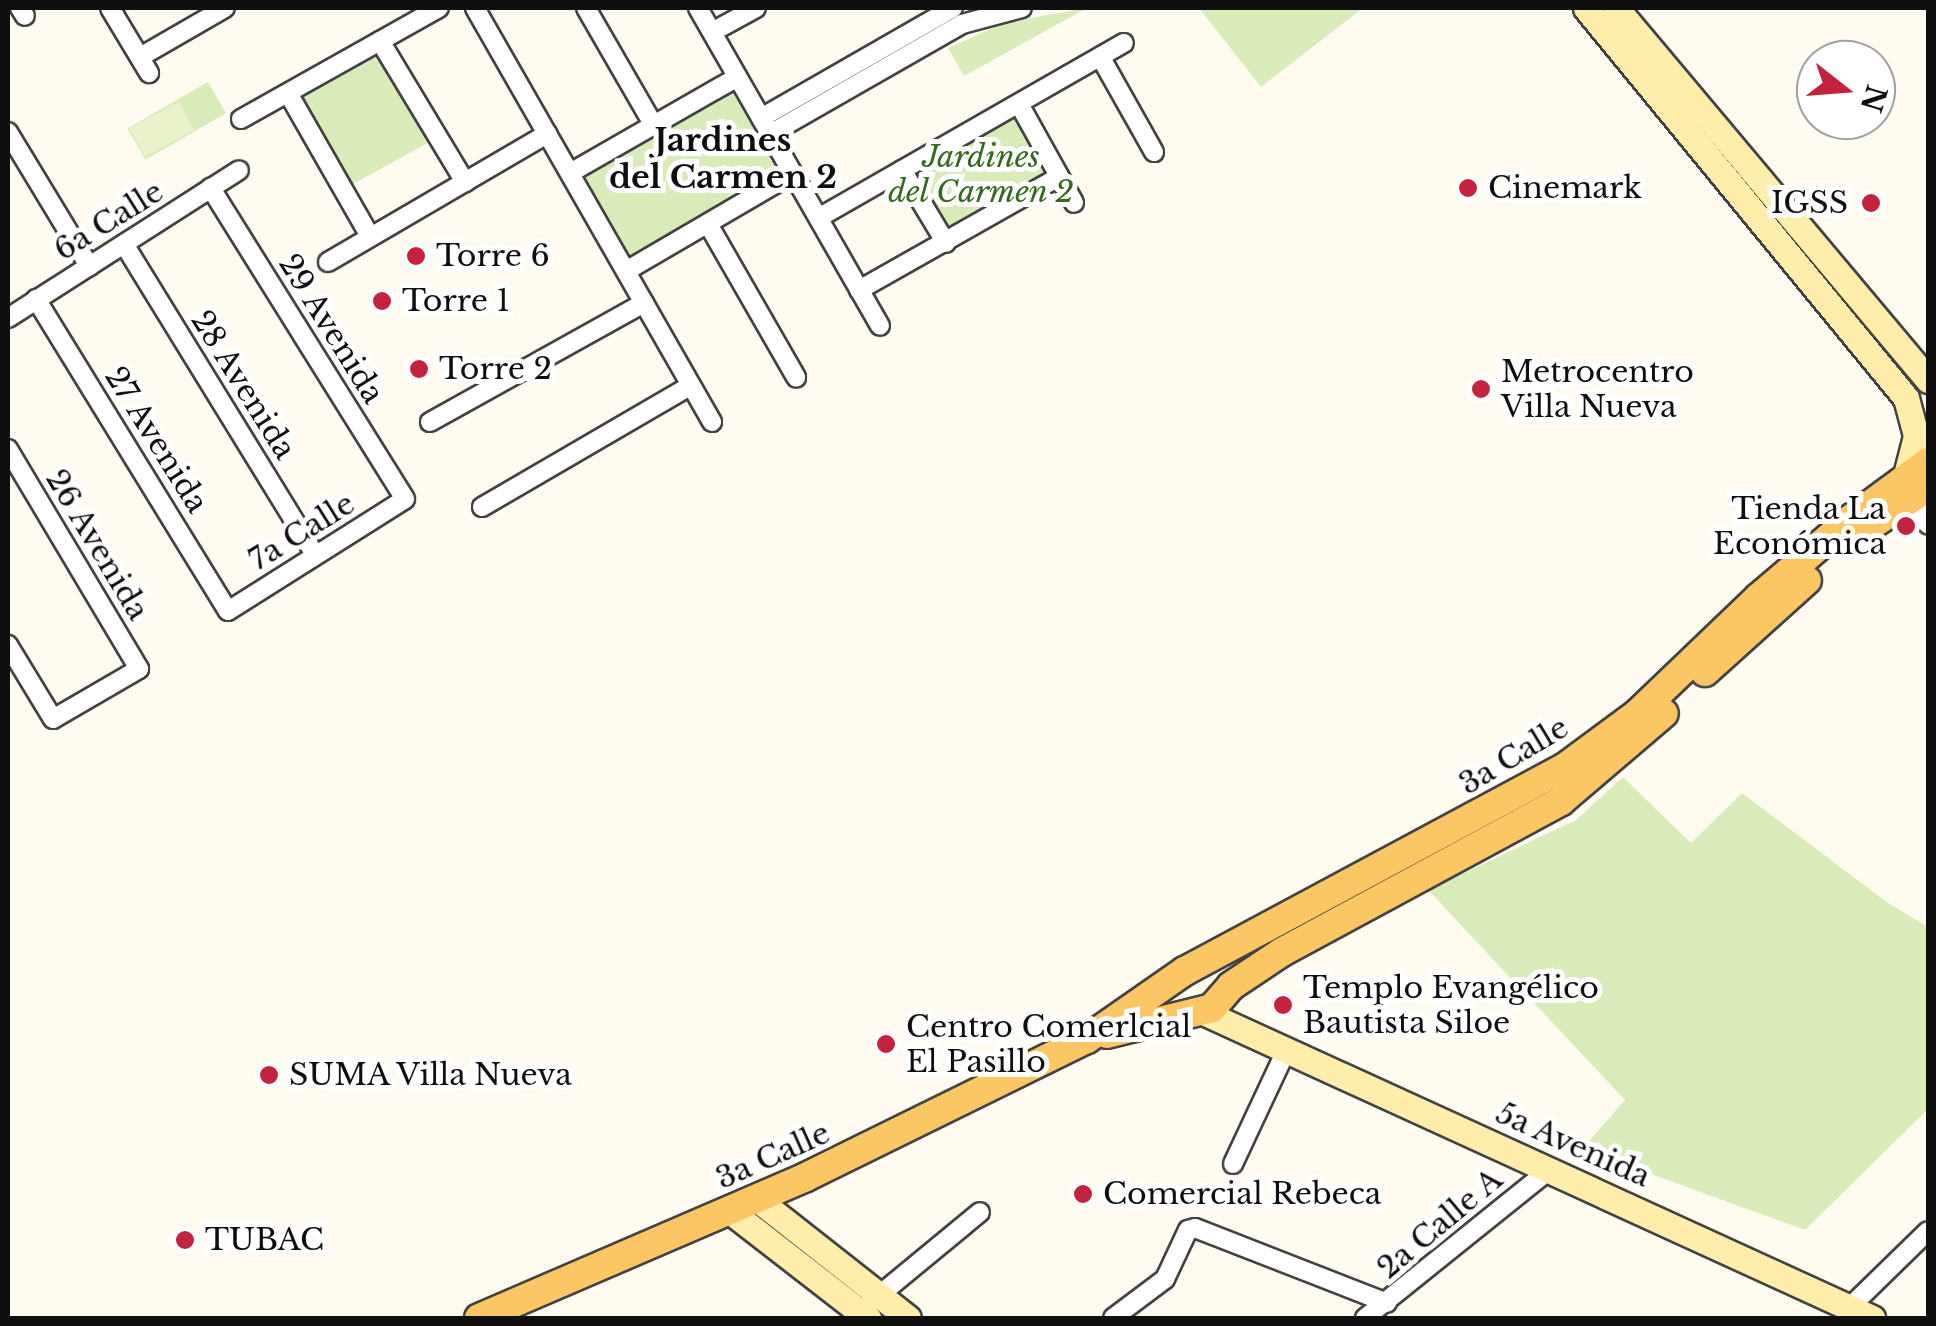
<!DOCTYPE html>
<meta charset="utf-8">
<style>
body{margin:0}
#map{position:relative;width:1936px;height:1326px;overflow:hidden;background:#fffbf1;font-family:"Libre Baskerville",serif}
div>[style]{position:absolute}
.green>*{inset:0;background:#d8ebb9;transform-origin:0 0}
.pitch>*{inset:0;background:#e9f2cb;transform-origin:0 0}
.roads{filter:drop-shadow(2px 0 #424242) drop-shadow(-2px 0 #424242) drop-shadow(0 2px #424242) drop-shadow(0 -2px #424242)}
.street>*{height:18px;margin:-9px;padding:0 9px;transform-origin:9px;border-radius:9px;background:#fff}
.secondary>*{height:25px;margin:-12.5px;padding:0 12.5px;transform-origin:12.5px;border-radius:12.5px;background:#ffedac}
.primary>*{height:28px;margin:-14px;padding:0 14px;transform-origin:14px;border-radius:14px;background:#fbc765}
.dots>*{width:28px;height:28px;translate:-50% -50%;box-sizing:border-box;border:5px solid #fff;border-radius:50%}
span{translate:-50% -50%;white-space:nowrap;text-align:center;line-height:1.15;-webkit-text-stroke:10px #fff;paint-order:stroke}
.park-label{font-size:30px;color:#35691d;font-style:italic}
.poi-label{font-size:30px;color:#0f0f0f}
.left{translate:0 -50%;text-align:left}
.right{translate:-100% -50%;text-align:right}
.street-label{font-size:30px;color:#0f0f0f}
.neighbourhood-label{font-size:32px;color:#0f0f0f;font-weight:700}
.frame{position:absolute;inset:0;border:10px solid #0f0f0f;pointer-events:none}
.north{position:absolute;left:1796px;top:40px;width:100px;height:100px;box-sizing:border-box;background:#fff;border:2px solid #9f9f9f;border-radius:50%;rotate:107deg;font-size:28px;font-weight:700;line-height:40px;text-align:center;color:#0f0f0f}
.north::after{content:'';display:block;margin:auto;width:35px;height:45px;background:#c3233c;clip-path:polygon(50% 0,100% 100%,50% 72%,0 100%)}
</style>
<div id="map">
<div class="green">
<i style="clip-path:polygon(1087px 8px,964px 76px,948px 48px,1004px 23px)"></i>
<i style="clip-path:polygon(1199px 8px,1363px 8px,1261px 87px)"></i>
<i style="left:377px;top:52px;width:104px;height:87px;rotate:61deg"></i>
<i style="left:208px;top:82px;width:36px;height:93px;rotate:60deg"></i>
<i style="left:734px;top:90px;width:95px;height:173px;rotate:61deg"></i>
<i style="left:1015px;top:114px;width:71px;height:118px;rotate:61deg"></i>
<i style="clip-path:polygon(1623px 777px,1691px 843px,1742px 793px,1888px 903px,1928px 927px,1928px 1109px,1805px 1230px,1582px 1149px,1625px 1100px,1428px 890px,1576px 820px)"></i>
</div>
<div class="pitch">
<i style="left:179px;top:102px;width:32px;height:56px;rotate:62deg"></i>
</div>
<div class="roads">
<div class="street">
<i style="left:20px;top:8px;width:9px;rotate:58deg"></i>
<i style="left:110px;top:8px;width:76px;rotate:59deg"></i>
<i style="left:475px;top:8px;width:477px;rotate:60.2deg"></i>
<i style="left:586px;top:8px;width:134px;rotate:60deg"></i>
<i style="left:698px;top:8px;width:366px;rotate:60.2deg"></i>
<i style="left:712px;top:32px;width:50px;rotate:-28.6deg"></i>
<i style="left:380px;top:41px;width:165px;rotate:58.9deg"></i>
<i style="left:140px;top:57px;width:98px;rotate:-30deg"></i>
<i style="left:1101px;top:58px;width:108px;rotate:60.6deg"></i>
<i style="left:288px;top:93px;width:165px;rotate:60.2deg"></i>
<i style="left:1019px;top:104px;width:113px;rotate:60.9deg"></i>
<i style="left:761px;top:118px;width:221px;rotate:-29.8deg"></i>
<i style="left:241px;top:119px;width:227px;rotate:-29.3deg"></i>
<i style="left:8px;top:132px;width:157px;rotate:58.8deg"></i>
<i style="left:770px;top:134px;width:221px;rotate:-29.8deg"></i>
<i style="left:962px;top:24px;width:62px;rotate:-14.9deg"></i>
<i style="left:902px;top:170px;width:85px;rotate:58.9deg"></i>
<i style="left:570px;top:173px;width:191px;rotate:-29.8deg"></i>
<i style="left:820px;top:217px;width:350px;rotate:-29.8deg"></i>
<i style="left:708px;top:224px;width:177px;rotate:60.1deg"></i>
<i style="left:124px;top:244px;width:365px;rotate:58.4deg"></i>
<i style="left:328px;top:262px;width:254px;rotate:-30.3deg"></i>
<i style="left:626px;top:271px;width:192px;rotate:-30.3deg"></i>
<i style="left:859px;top:290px;width:230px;rotate:-29.5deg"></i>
<i style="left:36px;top:299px;width:366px;rotate:58.4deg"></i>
<i style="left:228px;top:611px;width:209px;rotate:-32.3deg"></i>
<i style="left:405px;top:499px;width:367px;rotate:-122deg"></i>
<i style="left:8px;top:318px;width:274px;rotate:-32.6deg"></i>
<i style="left:430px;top:422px;width:245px;rotate:-29.1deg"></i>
<i style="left:8px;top:449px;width:256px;rotate:59.2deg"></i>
<i style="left:139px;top:669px;width:99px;rotate:149.8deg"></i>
<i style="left:53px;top:719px;width:87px;rotate:-121.3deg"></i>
<i style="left:1910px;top:498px;width:32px;rotate:56deg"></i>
<i style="left:482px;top:507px;width:241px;rotate:-30.2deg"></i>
<i style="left:1233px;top:1164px;width:125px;rotate:-64.9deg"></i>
<i style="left:871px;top:1302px;width:141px;rotate:-39.5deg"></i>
<i style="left:1849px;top:1308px;width:110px;rotate:-44.3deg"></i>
<i style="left:1113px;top:1318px;width:65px;rotate:-36.9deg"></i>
<i style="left:1165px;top:1279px;width:54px;rotate:-64.9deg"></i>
<i style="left:1188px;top:1230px;width:7px;rotate:-16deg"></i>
<i style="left:1195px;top:1228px;width:206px;rotate:21.3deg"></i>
<i style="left:1365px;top:1318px;width:236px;rotate:-38.8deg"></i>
</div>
<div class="secondary">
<i style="left:1586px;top:8px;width:504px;rotate:50.63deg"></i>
<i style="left:1906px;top:398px;width:39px;rotate:75deg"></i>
<i style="left:1916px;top:436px;width:40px;rotate:104.4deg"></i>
<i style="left:1616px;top:8px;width:486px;rotate:50deg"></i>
<i style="left:1203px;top:1012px;width:736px;rotate:24.58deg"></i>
<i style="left:757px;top:1199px;width:192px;rotate:38.2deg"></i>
<i style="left:730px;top:1211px;width:175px;rotate:37.8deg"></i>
</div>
<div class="primary">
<i style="left:1857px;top:535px;width:86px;rotate:-34.1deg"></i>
<i style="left:1705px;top:672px;width:137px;rotate:-42deg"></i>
<i style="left:1107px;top:1034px;width:108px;rotate:-13.9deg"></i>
<i style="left:1212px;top:1008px;width:29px;rotate:-49deg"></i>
<i style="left:1231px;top:986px;width:61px;rotate:-33.7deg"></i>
<i style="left:1282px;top:952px;width:317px;rotate:-28.4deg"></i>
<i style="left:1561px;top:801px;width:135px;rotate:-40.5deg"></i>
<i style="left:479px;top:1318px;width:356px;rotate:-23.3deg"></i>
<i style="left:806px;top:1177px;width:313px;rotate:-26.2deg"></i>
<i style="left:1087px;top:1039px;width:119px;rotate:-34.8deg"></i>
<i style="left:1185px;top:971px;width:430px;rotate:-28.2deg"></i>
<i style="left:1564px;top:768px;width:91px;rotate:-36.5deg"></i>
<i style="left:1637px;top:714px;width:168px;rotate:-43.8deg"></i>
<i style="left:1758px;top:598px;width:123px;rotate:-40.4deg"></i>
<i style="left:1852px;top:518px;width:94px;rotate:-36.4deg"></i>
</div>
</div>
<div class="dots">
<i style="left:1468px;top:188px;background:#c3233c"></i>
<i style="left:1871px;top:203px;background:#c3233c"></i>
<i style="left:416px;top:256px;background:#c3233c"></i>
<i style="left:382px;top:301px;background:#c3233c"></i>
<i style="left:419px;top:369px;background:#c3233c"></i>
<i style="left:1481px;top:389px;background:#c3233c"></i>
<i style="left:1906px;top:526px;background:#c3233c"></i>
<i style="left:1283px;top:1005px;background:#c3233c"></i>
<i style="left:886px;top:1044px;background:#c3233c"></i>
<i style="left:269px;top:1075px;background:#c3233c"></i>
<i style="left:1083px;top:1194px;background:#c3233c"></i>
<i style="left:185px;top:1240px;background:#c3233c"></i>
</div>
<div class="park-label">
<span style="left:981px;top:174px">Jardines<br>del Carmen 2</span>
</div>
<div class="poi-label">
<span class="left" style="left:1488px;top:188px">Cinemark</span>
<span class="right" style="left:1848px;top:203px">IGSS</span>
<span class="left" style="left:436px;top:256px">Torre 6</span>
<span class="left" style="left:402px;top:301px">Torre 1</span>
<span class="left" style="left:439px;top:369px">Torre 2</span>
<span class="left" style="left:1501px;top:389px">Metrocentro<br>Villa Nueva</span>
<span class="right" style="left:1886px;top:526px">Tienda La<br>Económica</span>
<span class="left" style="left:1303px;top:1005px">Templo Evangélico<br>Bautista Siloe</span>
<span class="left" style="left:906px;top:1044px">Centro Comerlcial<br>El Pasillo</span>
<span class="left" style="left:289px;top:1075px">SUMA Villa Nueva</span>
<span class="left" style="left:1103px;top:1194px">Comercial Rebeca</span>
<span class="left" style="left:205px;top:1240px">TUBAC</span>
</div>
<div class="street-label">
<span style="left:109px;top:221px;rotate:-32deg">6a Calle</span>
<span style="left:331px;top:329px;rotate:58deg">29 Avenida</span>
<span style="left:243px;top:385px;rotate:58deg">28 Avenida</span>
<span style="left:156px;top:440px;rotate:58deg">27 Avenida</span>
<span style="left:302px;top:532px;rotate:-32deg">7a Calle</span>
<span style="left:97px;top:545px;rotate:59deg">26 Avenida</span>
<span style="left:1514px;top:756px;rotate:-31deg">3a Calle</span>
<span style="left:1573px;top:1145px;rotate:24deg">5a Avenida</span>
<span style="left:773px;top:1156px;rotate:-24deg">3a Calle</span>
<span style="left:1440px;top:1224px;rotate:-40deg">2a Calle A</span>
</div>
<div class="neighbourhood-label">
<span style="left:723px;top:159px">Jardines<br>del Carmen 2</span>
</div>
<div class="frame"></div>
<div class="north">N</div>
</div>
